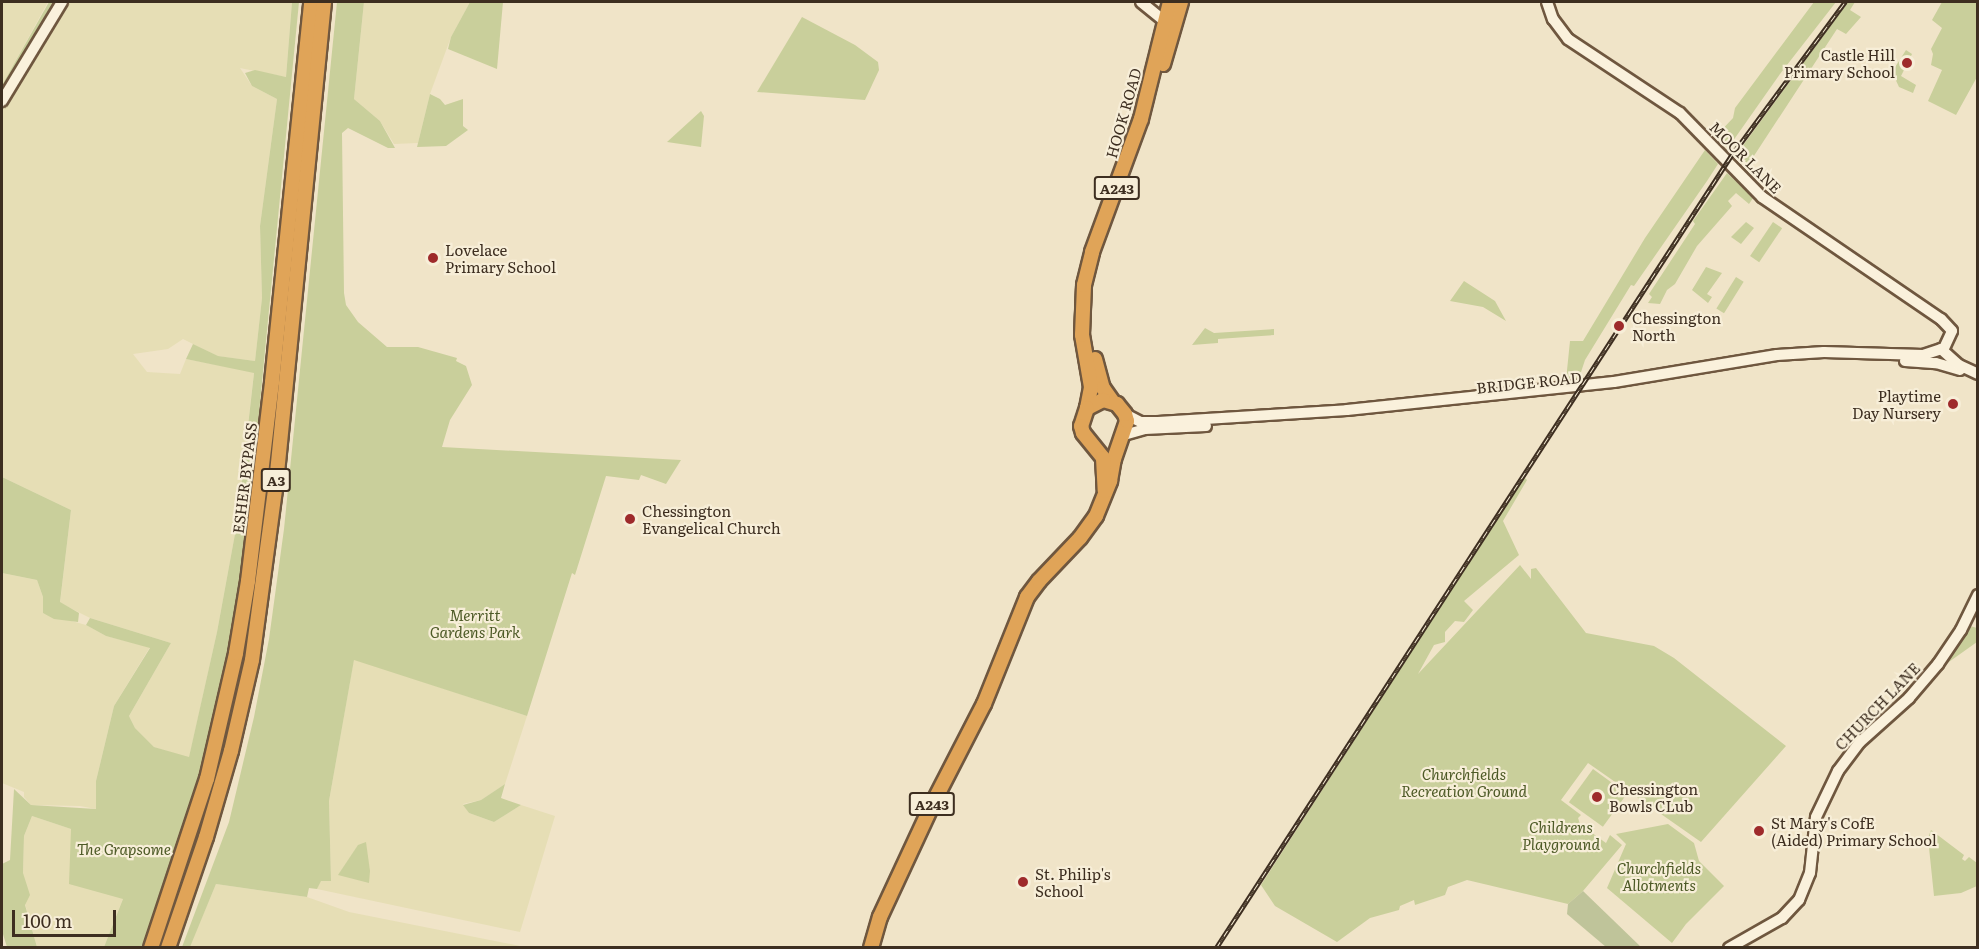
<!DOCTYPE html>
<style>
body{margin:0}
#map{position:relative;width:1979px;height:949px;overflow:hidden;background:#f0e4c8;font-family:Literata,serif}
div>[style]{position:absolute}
.farmland>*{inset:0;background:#e6deb5}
.green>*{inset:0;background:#c9cf9b;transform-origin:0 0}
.cemetery>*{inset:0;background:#bfc49a}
.roads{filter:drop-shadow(2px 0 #6f573f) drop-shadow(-2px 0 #6f573f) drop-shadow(0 2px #6f573f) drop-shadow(0 -2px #6f573f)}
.secondary>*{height:10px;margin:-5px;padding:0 5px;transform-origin:5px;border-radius:5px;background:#faf1dc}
.highway>*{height:14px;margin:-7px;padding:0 7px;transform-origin:7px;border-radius:7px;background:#e0a458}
.rail>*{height:4.5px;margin-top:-2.25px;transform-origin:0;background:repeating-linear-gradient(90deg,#f7eed8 0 7px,#3d2e20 0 14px);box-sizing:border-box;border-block:2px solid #3d2e20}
.dots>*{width:16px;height:16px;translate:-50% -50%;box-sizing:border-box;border:3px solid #f7eed8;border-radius:50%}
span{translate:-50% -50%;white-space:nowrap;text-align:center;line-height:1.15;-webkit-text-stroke:4.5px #f7eed8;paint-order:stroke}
.shield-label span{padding:2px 4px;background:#f7eed8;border:2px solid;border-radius:4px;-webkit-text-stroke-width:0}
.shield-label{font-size:14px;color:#3d2e20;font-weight:700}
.poi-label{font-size:15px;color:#3d2e20}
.right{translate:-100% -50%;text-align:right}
.left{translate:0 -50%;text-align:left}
.street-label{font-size:15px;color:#3d2e20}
.park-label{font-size:15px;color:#4d5a26;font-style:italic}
.frame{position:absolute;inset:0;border:3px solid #3d2e20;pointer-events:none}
.scale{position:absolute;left:12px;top:910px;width:104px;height:27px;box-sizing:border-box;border:3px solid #3d2e20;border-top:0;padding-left:8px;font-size:18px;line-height:21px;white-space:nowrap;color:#3d2e20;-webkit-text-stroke:4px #f7eed8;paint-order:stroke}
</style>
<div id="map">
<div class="farmland">
<i style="clip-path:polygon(2px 2px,48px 2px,2px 85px)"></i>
<i style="clip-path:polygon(69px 2px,292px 2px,286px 77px,240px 68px,252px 86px,277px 99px,260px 226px,262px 298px,255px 361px,217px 356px,183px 339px,168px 349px,133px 354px,147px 372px,180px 374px,186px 359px,254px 372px,237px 523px,217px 632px,189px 758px,154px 747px,135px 728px,129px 716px,171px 643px,90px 618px,60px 603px,71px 510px,2px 477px,2px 109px,39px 46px)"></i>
<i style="clip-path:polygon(364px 2px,470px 2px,451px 37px,430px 94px,418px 143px,394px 144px,380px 121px,354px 99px)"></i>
<i style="clip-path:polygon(2px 573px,37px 580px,43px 597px,43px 613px,86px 625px,106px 636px,150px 647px,114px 706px,96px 781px,96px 809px,80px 806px,31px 805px,24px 797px,24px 792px,2px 783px)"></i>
<i style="clip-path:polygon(354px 659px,527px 716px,505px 784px,481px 800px,463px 804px,469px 813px,494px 822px,521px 805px,555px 816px,520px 932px,317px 889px,320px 881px,331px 881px,329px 801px)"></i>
<i style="clip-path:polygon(32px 816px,71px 829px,123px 899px,104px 947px,37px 947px,25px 904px,23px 873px,24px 836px)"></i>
<i style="clip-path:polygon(216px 884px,307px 897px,349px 912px,525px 947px,189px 948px)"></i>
</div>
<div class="green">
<i style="clip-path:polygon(49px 2px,56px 2px,2px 94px,2px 85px)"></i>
<i style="clip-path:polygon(292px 2px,299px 2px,247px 536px,229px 649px,192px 804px,142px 947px,104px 947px,123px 899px,69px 884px,71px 829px,32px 816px,24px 836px,23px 873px,30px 895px,25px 905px,37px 947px,7px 947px,2px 931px,2px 864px,10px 860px,14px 789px,31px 805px,96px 809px,96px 781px,114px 706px,150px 648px,106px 636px,86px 625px,90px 618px,171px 643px,129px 716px,135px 728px,154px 747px,189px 757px,217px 632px,237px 523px,254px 373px,186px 359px,193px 344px,218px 356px,255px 361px,262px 298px,260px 226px,277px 99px,252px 86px,245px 73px,255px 70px,286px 77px)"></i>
<i style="clip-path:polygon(337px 2px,364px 2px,354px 99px,380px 121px,395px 148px,388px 148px,348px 128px,342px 133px,344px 293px,346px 305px,358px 322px,387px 347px,418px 347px,457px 358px,456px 361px,466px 366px,472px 385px,450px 420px,442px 447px,681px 460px,666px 484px,641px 475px,639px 480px,606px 476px,575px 575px,572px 573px,527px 716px,354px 660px,329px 801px,331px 881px,321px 881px,317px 889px,309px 888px,307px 897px,216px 884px,190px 947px,182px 947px,229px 822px,254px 717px,269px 639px,284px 529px)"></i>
<i style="clip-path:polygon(470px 2px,503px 2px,497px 69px,448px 49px,451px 37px)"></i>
<i style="clip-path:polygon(1814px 2px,1836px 2px,1780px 74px,1728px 148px,1716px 136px,1733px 118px,1735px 108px)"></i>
<i style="clip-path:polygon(1848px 2px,1855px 2px,1850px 10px,1861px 17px,1846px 34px,1837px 29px,1748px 165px,1736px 155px)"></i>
<i style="clip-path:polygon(1942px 2px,1977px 2px,1977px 77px,1956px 115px,1928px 101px,1942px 70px,1931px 65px,1933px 54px,1931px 49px,1942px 28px,1932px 20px)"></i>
<i style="clip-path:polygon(802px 17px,855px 45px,878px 62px,879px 70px,865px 100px,757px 92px)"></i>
<i style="clip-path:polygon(1906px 50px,1912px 54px,1901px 76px,1916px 85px,1913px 93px,1899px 87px,1892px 72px)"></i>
<i style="clip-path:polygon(430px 94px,440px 99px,445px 105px,463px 99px,463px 126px,468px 130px,446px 146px,417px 147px)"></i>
<i style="clip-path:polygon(701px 111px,704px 116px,701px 147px,667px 142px)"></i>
<i style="clip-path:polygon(1705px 150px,1718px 164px,1707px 181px,1634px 286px,1631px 285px,1585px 360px,1579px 378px,1566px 380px,1570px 341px,1583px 341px,1645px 238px)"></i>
<i style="clip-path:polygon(1727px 173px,1753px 198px,1749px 204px,1736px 193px,1728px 201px,1732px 206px,1697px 246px,1675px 284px,1667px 290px,1660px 304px,1648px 303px,1652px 297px,1649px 294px,1695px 224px,1693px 221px)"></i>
<i style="clip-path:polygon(1746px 222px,1754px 228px,1741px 244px,1731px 237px)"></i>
<i style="left:1773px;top:222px;width:11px;height:41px;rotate:34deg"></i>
<i style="clip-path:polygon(1706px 267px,1722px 273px,1707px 294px,1712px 297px,1708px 303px,1692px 290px)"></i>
<i style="left:1736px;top:277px;width:9px;height:37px;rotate:32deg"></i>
<i style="clip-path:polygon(1464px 281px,1495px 301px,1506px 321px,1483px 307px,1450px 301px)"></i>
<i style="clip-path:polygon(1205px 328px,1214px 333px,1274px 329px,1274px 335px,1218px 339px,1218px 343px,1192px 345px)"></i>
<i style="clip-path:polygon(2px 477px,71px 510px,60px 602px,79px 613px,78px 622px,54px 619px,43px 613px,43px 597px,37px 580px,2px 573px)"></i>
<i style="clip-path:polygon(1524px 477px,1527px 480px,1503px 521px,1519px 555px,1464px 601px,1473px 610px,1464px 622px,1455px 621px,1445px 632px,1445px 642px,1434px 645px,1418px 674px,1520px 565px,1531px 579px,1531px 569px,1536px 568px,1586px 633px,1654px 646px,1674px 658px,1786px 746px,1701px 842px,1588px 763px,1561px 800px,1581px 815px,1578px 818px,1580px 824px,1599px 838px,1606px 843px,1610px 835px,1622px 845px,1583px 891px,1568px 904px,1467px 880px,1448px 887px,1445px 895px,1415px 905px,1414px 900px,1400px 906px,1399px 910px,1370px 918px,1337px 942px,1275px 906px,1261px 885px)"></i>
<i style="clip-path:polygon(1970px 626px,1977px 628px,1977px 642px,1946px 664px)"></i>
<i style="left:1593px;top:769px;width:42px;height:41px;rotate:36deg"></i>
<i style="clip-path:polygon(505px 784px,501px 798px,521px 805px,494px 822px,469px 813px,463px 805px,481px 800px)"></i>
<i style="clip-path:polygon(1668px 824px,1694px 843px,1699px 861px,1724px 886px,1686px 924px,1672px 943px,1607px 888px,1626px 844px,1616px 834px)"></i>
<i style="clip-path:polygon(1931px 830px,1964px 855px,1962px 859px,1965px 861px,1969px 857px,1977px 863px,1977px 886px,1961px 893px,1934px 896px,1928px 838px)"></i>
<i style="clip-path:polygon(366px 842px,370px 871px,369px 883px,338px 875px,358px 845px)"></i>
</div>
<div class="cemetery">
<i style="clip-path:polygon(1583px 891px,1641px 947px,1606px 947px,1567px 914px,1568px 904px)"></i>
</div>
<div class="roads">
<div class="secondary">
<i style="left:1141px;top:2px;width:35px;rotate:39deg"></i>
<i style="left:1547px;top:2px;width:18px;rotate:71deg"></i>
<i style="left:1553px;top:19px;width:25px;rotate:53deg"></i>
<i style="left:1568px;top:39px;width:134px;rotate:33.5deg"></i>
<i style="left:1680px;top:113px;width:117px;rotate:45.7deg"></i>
<i style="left:1762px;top:197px;width:217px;rotate:34.3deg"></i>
<i style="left:1941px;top:319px;width:16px;rotate:47deg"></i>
<i style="left:1952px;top:331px;width:21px;rotate:115deg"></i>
<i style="left:2px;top:101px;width:116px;rotate:-58.8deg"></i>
<i style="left:1905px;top:361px;width:31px;rotate:4deg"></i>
<i style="left:1936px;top:363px;width:25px;rotate:16deg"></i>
<i style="left:1125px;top:414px;width:18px;rotate:27deg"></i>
<i style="left:1141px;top:422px;width:17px"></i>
<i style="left:1158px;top:422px;width:189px;rotate:-3.6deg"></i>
<i style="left:1347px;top:410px;width:268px;rotate:-6deg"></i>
<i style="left:1614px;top:382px;width:165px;rotate:-9.4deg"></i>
<i style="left:1777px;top:355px;width:47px;rotate:-3.7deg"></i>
<i style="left:1824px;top:352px;width:99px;rotate:1.7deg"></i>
<i style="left:1923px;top:355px;width:19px;rotate:-18deg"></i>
<i style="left:1941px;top:349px;width:24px;rotate:42deg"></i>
<i style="left:1959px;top:365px;width:21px;rotate:25deg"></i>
<i style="left:1124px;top:435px;width:22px;rotate:-16deg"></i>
<i style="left:1145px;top:429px;width:61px;rotate:-2.8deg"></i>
<i style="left:1729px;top:948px;width:61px;rotate:-29.5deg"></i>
<i style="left:1782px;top:918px;width:25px;rotate:-47deg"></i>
<i style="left:1799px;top:900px;width:29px;rotate:-68deg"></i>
<i style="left:1810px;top:873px;width:56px;rotate:-83.9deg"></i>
<i style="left:1816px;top:817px;width:51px;rotate:-64.4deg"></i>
<i style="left:1838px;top:771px;width:36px;rotate:-53deg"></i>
<i style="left:1860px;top:742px;width:66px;rotate:-41.9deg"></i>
<i style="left:1909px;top:698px;width:45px;rotate:-49.5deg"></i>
<i style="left:1938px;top:664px;width:41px;rotate:-55.9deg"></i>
<i style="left:1961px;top:630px;width:39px;rotate:-64deg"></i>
</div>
<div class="highway">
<i style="left:1163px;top:64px;width:65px;rotate:-73.8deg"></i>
<i style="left:1095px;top:359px;width:30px;rotate:75deg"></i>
<i style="left:1103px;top:388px;width:16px;rotate:55deg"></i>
<i style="left:1087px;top:408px;width:21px;rotate:-79deg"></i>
<i style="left:1091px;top:387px;width:53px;rotate:-99.8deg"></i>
<i style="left:1082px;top:335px;width:50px;rotate:-87.7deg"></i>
<i style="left:1084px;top:285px;width:34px;rotate:-76deg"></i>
<i style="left:1092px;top:252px;width:142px;rotate:-69.8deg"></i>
<i style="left:1141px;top:119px;width:121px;rotate:-76.1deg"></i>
<i style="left:151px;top:948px;width:178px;rotate:-71.7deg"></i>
<i style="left:207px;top:779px;width:129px;rotate:-77deg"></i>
<i style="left:236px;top:653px;width:73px;rotate:-80.5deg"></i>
<i style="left:248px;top:581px;width:200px;rotate:-83.1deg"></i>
<i style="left:272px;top:382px;width:382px;rotate:-84.1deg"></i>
<i style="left:168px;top:948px;width:117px;rotate:-71.1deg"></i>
<i style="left:206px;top:837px;width:90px;rotate:-73.8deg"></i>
<i style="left:231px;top:751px;width:93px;rotate:-77deg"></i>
<i style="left:252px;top:660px;width:179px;rotate:-82.3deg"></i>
<i style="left:276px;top:483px;width:483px;rotate:-84.3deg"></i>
<i style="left:871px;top:948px;width:32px;rotate:-74deg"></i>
<i style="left:880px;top:917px;width:123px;rotate:-65.1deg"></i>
<i style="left:932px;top:805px;width:114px;rotate:-62.8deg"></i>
<i style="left:984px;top:704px;width:115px;rotate:-68.1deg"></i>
<i style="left:1027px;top:597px;width:20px;rotate:-53deg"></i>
<i style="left:1039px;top:581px;width:59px;rotate:-46.4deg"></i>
<i style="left:1080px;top:538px;width:27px;rotate:-54deg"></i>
<i style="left:1096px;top:516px;width:38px;rotate:-68deg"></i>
<i style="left:1110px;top:481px;width:22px;rotate:-80deg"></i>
<i style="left:1114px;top:459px;width:40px;rotate:-71.1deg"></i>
<i style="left:1127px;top:421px;width:7px;rotate:-106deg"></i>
<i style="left:1125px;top:414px;width:13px;rotate:-129deg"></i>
<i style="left:1117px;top:404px;width:15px;rotate:-164deg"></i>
<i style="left:1103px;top:400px;width:18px;rotate:153deg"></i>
<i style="left:1087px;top:408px;width:19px;rotate:108deg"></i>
<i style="left:1081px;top:426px;width:7px;rotate:74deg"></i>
<i style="left:1083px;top:433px;width:32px;rotate:51deg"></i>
<i style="left:1103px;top:458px;width:33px;rotate:87deg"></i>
</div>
</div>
<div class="rail">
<i style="left:1216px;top:948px;width:945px;rotate:-56.97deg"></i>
<i style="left:1731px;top:156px;width:192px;rotate:-53.5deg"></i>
</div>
<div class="dots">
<i style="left:1907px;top:63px;background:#9e2a2b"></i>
<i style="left:433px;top:258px;background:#9e2a2b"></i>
<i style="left:1619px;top:326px;background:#9e2a2b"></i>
<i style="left:1953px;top:404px;background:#9e2a2b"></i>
<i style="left:630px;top:519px;background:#9e2a2b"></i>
<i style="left:1597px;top:797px;background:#9e2a2b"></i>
<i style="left:1759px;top:831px;background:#9e2a2b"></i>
<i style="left:1023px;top:882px;background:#9e2a2b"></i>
</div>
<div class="shield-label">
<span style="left:1117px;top:188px">A243</span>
<span style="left:276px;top:480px">A3</span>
<span style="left:932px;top:804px">A243</span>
</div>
<div class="poi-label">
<span class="right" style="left:1895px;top:63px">Castle Hill<br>Primary School</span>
<span class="left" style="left:445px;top:258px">Lovelace<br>Primary School</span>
<span class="left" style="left:1632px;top:326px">Chessington<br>North</span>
<span class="right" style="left:1941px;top:404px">Playtime<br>Day Nursery</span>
<span class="left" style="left:642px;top:519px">Chessington<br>Evangelical Church</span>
<span class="left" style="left:1609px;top:797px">Chessington<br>Bowls CLub</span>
<span class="left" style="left:1771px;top:831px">St Mary's CofE<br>(Aided) Primary School</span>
<span class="left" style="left:1035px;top:882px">St. Philip's<br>School</span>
</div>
<div class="street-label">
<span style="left:1123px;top:113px;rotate:-74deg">HOOK ROAD</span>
<span style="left:1746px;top:157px;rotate:45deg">MOOR LANE</span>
<span style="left:1529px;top:382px;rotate:-6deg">BRIDGE ROAD</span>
<span style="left:244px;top:478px;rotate:-83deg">ESHER BYPASS</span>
<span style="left:1877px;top:706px;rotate:-46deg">CHURCH LANE</span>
</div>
<div class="park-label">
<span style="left:475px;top:623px">Merritt<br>Gardens Park</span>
<span style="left:1464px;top:782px">Churchfields<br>Recreation Ground</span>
<span style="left:1561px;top:835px">Childrens<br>Playground</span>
<span style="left:124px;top:849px">The Grapsome</span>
<span style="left:1659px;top:876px">Churchfields<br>Allotments</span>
</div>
<div class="frame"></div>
<div class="scale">100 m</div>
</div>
